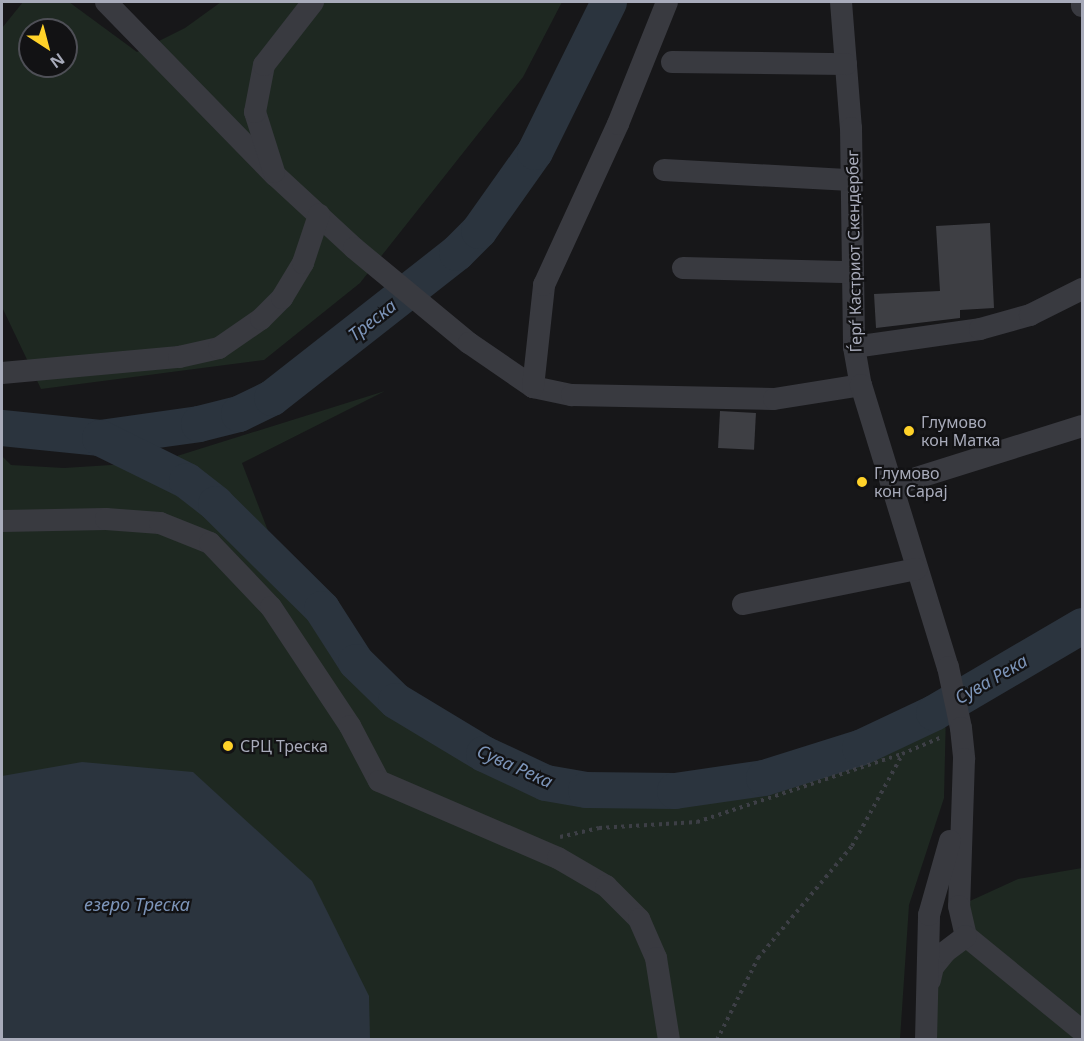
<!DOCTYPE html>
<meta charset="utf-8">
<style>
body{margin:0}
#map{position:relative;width:1084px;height:1041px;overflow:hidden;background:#171719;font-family:"Noto Sans",sans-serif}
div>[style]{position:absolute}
.green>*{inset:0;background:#1e2821}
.water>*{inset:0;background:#2b343e}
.river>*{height:36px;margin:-18px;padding:0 18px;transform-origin:18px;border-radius:18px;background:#2b343e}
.building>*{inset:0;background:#3e3f44;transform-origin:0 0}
.path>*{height:4px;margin-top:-2px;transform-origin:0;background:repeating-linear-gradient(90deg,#3d3f46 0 3px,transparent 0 7.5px)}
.minor>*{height:22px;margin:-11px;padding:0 11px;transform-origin:11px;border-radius:11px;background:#393a40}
.dots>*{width:16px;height:16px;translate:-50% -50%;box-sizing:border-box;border:3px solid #121214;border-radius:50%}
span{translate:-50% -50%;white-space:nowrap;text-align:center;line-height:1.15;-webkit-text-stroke:4.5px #121214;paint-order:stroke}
.street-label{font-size:16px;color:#a8abba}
.poi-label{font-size:16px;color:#a8abba}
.left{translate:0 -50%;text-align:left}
.water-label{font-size:18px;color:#7c94b8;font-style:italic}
.frame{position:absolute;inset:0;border:3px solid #a8abba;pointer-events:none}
.north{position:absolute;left:18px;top:18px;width:60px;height:60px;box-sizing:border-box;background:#121214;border:2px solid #4e4f56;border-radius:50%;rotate:144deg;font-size:16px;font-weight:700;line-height:24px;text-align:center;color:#a8abba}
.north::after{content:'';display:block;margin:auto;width:21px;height:27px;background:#ffd229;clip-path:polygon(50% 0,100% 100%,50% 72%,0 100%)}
</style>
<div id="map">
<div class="green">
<i style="clip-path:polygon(evenodd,23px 2px,69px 2px,137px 52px,185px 28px,221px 2px,562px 2px,523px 77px,360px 283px,264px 360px,41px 389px,2px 307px,2px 28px,23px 2px,30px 30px,66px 30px,66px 66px,30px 66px,30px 30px)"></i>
<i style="clip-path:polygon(385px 391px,242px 463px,285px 575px,339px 637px,460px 752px,582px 786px,704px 784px,860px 740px,946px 711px,944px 798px,909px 905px,900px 1039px,2px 1039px,2px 456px,11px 465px,64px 468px,158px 462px)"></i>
<i style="clip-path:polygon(1082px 868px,1082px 1039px,926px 1040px,928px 987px,966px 936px,959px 906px,1018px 879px)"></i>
</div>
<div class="water">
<i style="clip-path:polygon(82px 762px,193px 772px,312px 881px,369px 996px,370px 1039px,2px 1039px,2px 776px)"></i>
</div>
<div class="river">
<i style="left:2px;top:428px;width:99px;rotate:5.8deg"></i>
<i style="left:100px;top:438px;width:100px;rotate:-8deg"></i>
<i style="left:199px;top:424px;width:41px;rotate:-14deg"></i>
<i style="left:239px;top:414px;width:37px;rotate:-26deg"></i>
<i style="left:272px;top:398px;width:235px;rotate:-38.1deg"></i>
<i style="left:457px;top:253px;width:31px;rotate:-45deg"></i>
<i style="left:479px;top:231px;width:97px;rotate:-54.7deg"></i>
<i style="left:535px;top:152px;width:167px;rotate:-63.7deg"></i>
<i style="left:100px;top:438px;width:97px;rotate:26.3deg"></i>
<i style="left:187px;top:481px;width:37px;rotate:38deg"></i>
<i style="left:216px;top:504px;width:149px;rotate:44.7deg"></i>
<i style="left:322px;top:609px;width:63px;rotate:57.3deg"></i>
<i style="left:356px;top:662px;width:56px;rotate:44.3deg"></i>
<i style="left:396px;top:701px;width:103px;rotate:31.1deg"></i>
<i style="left:484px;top:754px;width:68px;rotate:25.1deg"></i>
<i style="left:546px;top:783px;width:41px;rotate:9.9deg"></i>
<i style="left:586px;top:790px;width:89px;rotate:0.6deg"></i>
<i style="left:675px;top:791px;width:90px;rotate:-8.3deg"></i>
<i style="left:764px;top:778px;width:101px;rotate:-17.4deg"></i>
<i style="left:860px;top:748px;width:82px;rotate:-25.3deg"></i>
<i style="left:934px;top:713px;width:172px;rotate:-30.4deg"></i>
</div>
<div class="building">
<i style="clip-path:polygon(990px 223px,994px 308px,960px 310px,960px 318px,876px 328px,874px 294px,940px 291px,936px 226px)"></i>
<i style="left:720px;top:411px;width:36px;height:37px;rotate:3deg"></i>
</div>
<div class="path">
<i style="left:560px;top:837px;width:40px;rotate:-13deg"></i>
<i style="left:599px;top:828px;width:98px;rotate:-3.5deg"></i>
<i style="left:697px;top:822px;width:216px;rotate:-18.4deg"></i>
<i style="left:902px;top:754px;width:43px;rotate:-23deg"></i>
<i style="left:717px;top:1040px;width:92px;rotate:-63.4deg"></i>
<i style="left:758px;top:958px;width:146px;rotate:-50deg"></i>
<i style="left:852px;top:846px;width:104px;rotate:-61.2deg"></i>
</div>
<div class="minor">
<i style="left:106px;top:2px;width:242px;rotate:45.7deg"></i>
<i style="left:275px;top:175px;width:108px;rotate:42.7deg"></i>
<i style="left:354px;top:248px;width:149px;rotate:39.6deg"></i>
<i style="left:469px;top:343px;width:78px;rotate:34.5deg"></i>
<i style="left:533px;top:387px;width:40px;rotate:12deg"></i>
<i style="left:572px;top:395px;width:202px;rotate:1.1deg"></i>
<i style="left:774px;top:399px;width:88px;rotate:-9.1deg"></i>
<i style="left:841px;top:2px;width:126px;rotate:85.5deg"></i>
<i style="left:851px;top:128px;width:219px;rotate:89.2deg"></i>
<i style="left:854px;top:347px;width:39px;rotate:80deg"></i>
<i style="left:861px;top:385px;width:295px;rotate:72.9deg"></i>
<i style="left:948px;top:667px;width:62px;rotate:78deg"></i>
<i style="left:961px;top:728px;width:31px;rotate:84deg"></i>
<i style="left:964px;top:759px;width:147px;rotate:91.9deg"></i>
<i style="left:959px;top:906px;width:31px;rotate:77deg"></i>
<i style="left:966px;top:936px;width:150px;rotate:39.3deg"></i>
<i style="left:1082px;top:2px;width:4px;rotate:90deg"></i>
<i style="left:672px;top:62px;width:174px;rotate:0.7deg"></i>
<i style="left:664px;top:170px;width:187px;rotate:3.1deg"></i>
<i style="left:274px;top:172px;width:63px;rotate:-107.6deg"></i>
<i style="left:255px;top:112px;width:48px;rotate:-79.2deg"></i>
<i style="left:264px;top:65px;width:80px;rotate:-52.1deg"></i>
<i style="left:683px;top:268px;width:169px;rotate:1.4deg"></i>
<i style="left:854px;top:347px;width:127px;rotate:-8.1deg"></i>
<i style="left:980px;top:329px;width:52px;rotate:-15.6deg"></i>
<i style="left:1030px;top:315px;width:58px;rotate:-26.6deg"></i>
<i style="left:2px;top:373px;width:178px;rotate:-5.2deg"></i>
<i style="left:179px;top:357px;width:41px;rotate:-12.7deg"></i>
<i style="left:219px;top:348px;width:51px;rotate:-34.6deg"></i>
<i style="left:261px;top:319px;width:30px;rotate:-45deg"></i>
<i style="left:282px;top:298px;width:41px;rotate:-59deg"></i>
<i style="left:303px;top:263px;width:51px;rotate:-71.6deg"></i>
<i style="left:533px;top:387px;width:103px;rotate:-83.8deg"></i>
<i style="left:544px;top:285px;width:177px;rotate:-65.3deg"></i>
<i style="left:618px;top:124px;width:131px;rotate:-68.1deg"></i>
<i style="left:894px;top:485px;width:197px;rotate:-17.4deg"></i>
<i style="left:2px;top:521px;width:104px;rotate:-1.1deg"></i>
<i style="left:106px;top:519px;width:54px;rotate:4.2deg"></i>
<i style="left:160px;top:523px;width:54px;rotate:21.8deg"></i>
<i style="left:210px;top:543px;width:88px;rotate:46.4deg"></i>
<i style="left:271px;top:607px;width:143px;rotate:56.4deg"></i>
<i style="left:350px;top:726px;width:62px;rotate:62.2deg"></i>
<i style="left:379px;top:781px;width:195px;rotate:23.3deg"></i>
<i style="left:558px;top:858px;width:56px;rotate:30.3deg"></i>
<i style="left:606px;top:886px;width:47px;rotate:45deg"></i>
<i style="left:639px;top:919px;width:43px;rotate:66.4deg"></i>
<i style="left:656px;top:958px;width:83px;rotate:81deg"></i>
<i style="left:743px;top:604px;width:177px;rotate:-11.4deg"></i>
<i style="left:930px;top:980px;width:13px;rotate:-77deg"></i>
<i style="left:933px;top:967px;width:19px;rotate:-51deg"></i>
<i style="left:945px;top:952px;width:26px;rotate:-37deg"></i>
<i style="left:926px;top:1040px;width:125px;rotate:-88.6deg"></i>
<i style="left:929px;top:915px;width:77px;rotate:-74.2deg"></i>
</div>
<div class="dots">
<i style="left:909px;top:431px;background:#ffd229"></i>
<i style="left:862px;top:482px;background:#ffd229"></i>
<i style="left:228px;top:746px;background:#ffd229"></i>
</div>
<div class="street-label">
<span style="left:854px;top:251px;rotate:-91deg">Ѓерѓ Кастриот Скендербег</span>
</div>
<div class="poi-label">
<span class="left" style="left:921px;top:431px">Глумово<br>кон Матка</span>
<span class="left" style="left:874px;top:482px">Глумово<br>кон Сарај</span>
<span class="left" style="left:240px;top:746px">СРЦ Треска</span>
</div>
<div class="water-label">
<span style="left:372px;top:320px;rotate:-38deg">Треска</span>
<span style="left:991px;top:679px;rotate:-30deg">Сува Река</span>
<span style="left:515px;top:766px;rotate:24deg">Сува Река</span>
<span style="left:137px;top:904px">езеро Треска</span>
</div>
<div class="frame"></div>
<div class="north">N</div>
</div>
